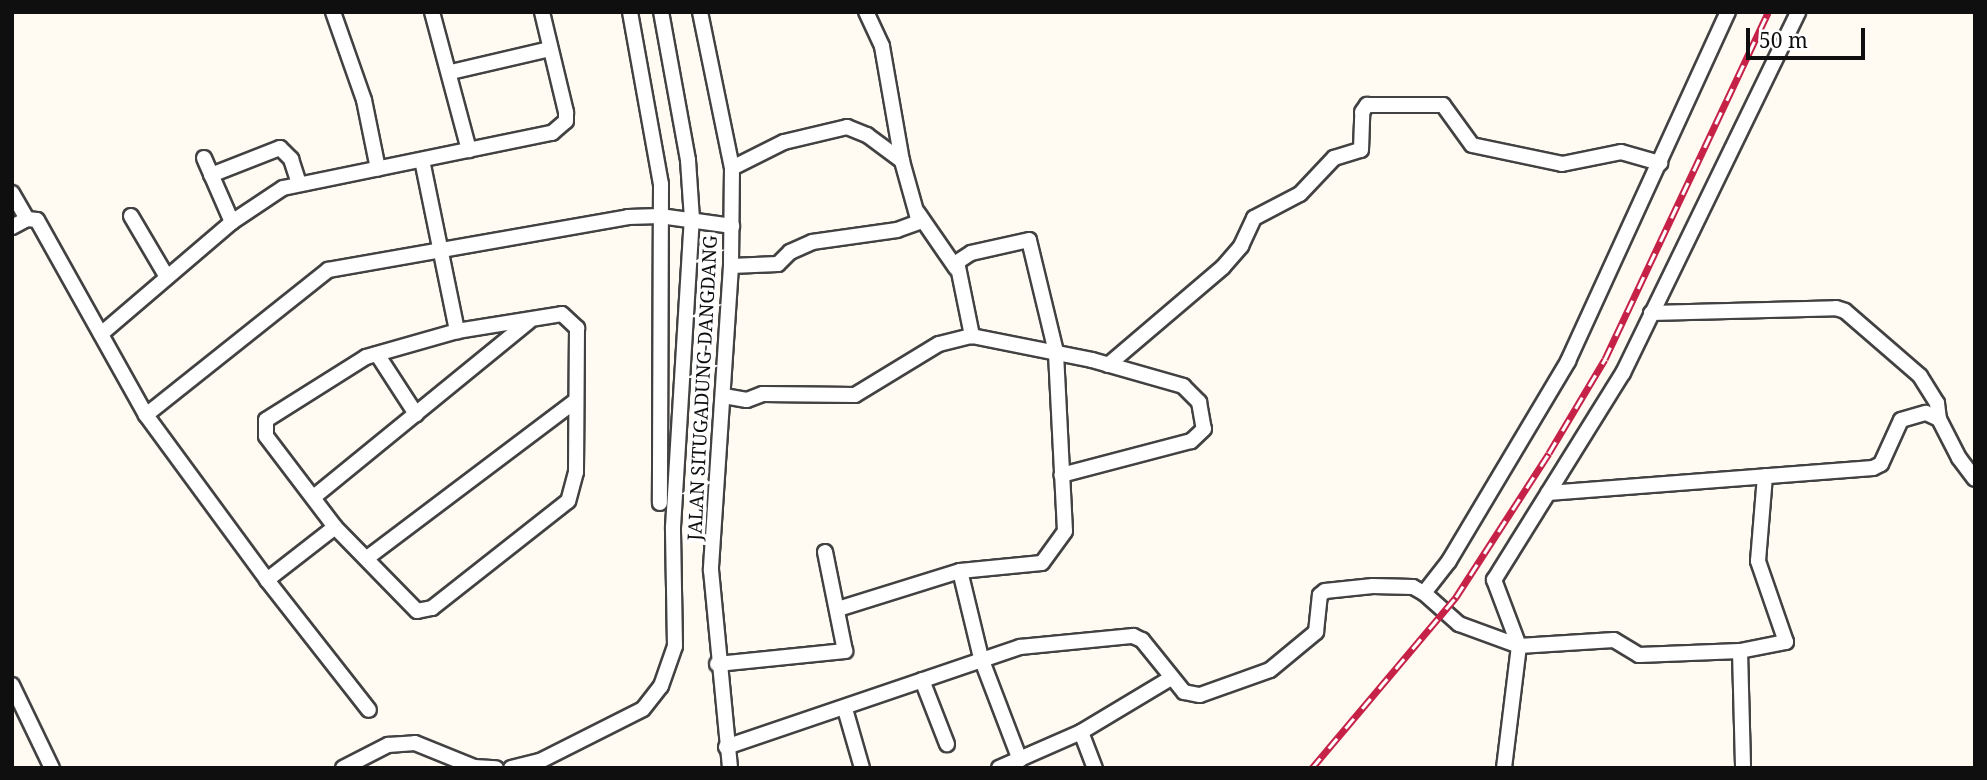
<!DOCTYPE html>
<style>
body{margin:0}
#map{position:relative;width:1987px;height:780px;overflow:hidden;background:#fffaf2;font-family:"Noto Serif",serif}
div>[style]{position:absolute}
.roads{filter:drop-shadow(2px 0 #424242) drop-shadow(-2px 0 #424242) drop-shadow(0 2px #424242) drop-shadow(0 -2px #424242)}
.street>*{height:14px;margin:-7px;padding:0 7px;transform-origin:7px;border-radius:7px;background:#fff}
.rail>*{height:7px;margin-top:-3.5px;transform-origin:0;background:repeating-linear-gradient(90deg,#fff 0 13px,#c62147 0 26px);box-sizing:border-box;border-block:2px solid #c62147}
span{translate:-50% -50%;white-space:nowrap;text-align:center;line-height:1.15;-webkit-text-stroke:7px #fff;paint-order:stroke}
.street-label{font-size:19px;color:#0f0f0f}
.frame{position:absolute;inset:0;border:14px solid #0f0f0f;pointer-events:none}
.scale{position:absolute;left:1746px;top:28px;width:119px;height:32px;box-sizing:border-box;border:4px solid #0f0f0f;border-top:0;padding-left:9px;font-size:21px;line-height:24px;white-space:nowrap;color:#0f0f0f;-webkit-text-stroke:5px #fff;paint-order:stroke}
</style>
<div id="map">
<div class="roads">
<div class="street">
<i style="left:333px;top:12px;width:93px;rotate:70.6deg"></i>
<i style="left:364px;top:100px;width:70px;rotate:78.5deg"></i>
<i style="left:432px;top:12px;width:143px;rotate:75deg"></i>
<i style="left:630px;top:12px;width:175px;rotate:79.8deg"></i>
<i style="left:661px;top:184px;width:319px;rotate:90.2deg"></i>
<i style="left:700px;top:12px;width:159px;rotate:78.4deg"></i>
<i style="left:732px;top:168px;width:98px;rotate:90.6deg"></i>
<i style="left:731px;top:266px;width:305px;rotate:93.8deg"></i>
<i style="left:711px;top:570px;width:199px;rotate:84.5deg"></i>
<i style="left:451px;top:72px;width:102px;rotate:-13.1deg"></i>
<i style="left:204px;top:158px;width:70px;rotate:66.4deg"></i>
<i style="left:422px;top:160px;width:175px;rotate:78.4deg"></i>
<i style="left:732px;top:168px;width:58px;rotate:-26.6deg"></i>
<i style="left:784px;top:142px;width:65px;rotate:-13.4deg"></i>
<i style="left:847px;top:127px;width:22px;rotate:22deg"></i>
<i style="left:867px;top:135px;width:44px;rotate:36.6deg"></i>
<i style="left:211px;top:175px;width:74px;rotate:-21.4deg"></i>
<i style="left:280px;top:148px;width:16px;rotate:45deg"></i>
<i style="left:291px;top:159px;width:25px;rotate:72deg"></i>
<i style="left:12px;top:193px;width:30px;rotate:60deg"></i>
<i style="left:918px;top:213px;width:67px;rotate:55.4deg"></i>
<i style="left:131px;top:216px;width:71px;rotate:59.5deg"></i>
<i style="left:12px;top:227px;width:17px;rotate:-28deg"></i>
<i style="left:27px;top:219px;width:10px;rotate:6deg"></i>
<i style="left:37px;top:220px;width:223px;rotate:60.8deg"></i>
<i style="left:146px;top:415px;width:205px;rotate:53.7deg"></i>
<i style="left:267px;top:580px;width:165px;rotate:51.9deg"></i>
<i style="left:731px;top:266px;width:47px;rotate:-2.4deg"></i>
<i style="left:778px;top:264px;width:17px;rotate:-45deg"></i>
<i style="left:790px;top:252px;width:24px;rotate:-24deg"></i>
<i style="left:812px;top:242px;width:86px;rotate:-8deg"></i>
<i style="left:897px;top:230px;width:23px;rotate:-20deg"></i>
<i style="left:919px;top:222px;width:63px;rotate:-105.6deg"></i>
<i style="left:902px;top:161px;width:117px;rotate:-99.9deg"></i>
<i style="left:882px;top:46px;width:38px;rotate:-115deg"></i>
<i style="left:1651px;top:313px;width:185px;rotate:-1.5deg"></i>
<i style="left:1836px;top:308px;width:9px;rotate:18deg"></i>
<i style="left:1845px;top:311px;width:99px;rotate:40.9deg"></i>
<i style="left:1920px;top:376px;width:32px;rotate:58deg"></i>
<i style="left:1937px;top:403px;width:16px;rotate:83deg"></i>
<i style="left:1939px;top:419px;width:44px;rotate:62.9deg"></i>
<i style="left:1959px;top:458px;width:26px;rotate:53deg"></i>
<i style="left:562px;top:314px;width:21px;rotate:43deg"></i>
<i style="left:577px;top:328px;width:144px;rotate:90.4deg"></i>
<i style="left:576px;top:472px;width:30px;rotate:105deg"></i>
<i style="left:568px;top:501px;width:173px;rotate:141.8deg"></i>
<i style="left:432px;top:608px;width:15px;rotate:169deg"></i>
<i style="left:417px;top:611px;width:117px;rotate:-134.3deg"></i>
<i style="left:335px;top:527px;width:114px;rotate:-127.2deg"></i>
<i style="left:266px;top:436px;width:16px;rotate:-90deg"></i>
<i style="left:266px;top:420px;width:118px;rotate:-32.2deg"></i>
<i style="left:366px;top:357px;width:95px;rotate:-15.9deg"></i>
<i style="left:457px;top:331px;width:106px;rotate:-9.2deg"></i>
<i style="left:101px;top:334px;width:172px;rotate:-40.5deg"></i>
<i style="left:232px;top:222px;width:61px;rotate:-33.7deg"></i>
<i style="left:283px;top:188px;width:275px;rotate:-11.6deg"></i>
<i style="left:552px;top:133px;width:18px;rotate:-41deg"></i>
<i style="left:566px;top:121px;width:9px;rotate:-90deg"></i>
<i style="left:566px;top:112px;width:103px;rotate:-103.5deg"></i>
<i style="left:377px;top:354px;width:72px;rotate:57deg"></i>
<i style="left:1108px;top:365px;width:151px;rotate:-40.4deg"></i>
<i style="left:1223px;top:267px;width:28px;rotate:-49deg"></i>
<i style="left:1241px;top:246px;width:31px;rotate:-65deg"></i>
<i style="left:1254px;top:218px;width:52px;rotate:-27.6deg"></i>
<i style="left:1300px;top:194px;width:50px;rotate:-46.6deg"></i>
<i style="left:1334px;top:158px;width:28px;rotate:-17deg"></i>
<i style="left:1361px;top:150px;width:38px;rotate:-88deg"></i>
<i style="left:1362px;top:112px;width:9px;rotate:-54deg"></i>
<i style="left:1367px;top:105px;width:76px"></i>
<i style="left:1443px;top:105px;width:49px;rotate:54.1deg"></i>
<i style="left:1472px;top:145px;width:92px;rotate:11.9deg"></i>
<i style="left:1562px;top:164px;width:60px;rotate:-11.5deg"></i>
<i style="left:1621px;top:152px;width:41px;rotate:15.8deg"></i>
<i style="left:724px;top:396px;width:23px;rotate:10deg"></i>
<i style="left:747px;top:400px;width:17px;rotate:-21deg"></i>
<i style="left:763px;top:394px;width:92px;rotate:0.6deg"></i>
<i style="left:855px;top:395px;width:98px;rotate:-31.3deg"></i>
<i style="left:939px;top:344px;width:34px;rotate:-14deg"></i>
<i style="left:972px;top:336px;width:122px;rotate:11.3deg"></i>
<i style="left:1092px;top:360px;width:95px;rotate:15.9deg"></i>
<i style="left:1183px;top:386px;width:23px;rotate:45deg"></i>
<i style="left:1199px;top:402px;width:27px;rotate:80deg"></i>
<i style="left:1204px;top:429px;width:18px;rotate:137deg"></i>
<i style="left:1191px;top:441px;width:134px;rotate:165.3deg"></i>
<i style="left:146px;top:415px;width:233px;rotate:-38.5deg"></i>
<i style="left:328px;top:270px;width:305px;rotate:-10deg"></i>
<i style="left:628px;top:217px;width:32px;rotate:-2deg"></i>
<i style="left:660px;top:216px;width:73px;rotate:7.9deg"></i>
<i style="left:1548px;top:493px;width:326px;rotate:-4.4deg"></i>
<i style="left:1873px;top:468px;width:9px;rotate:-27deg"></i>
<i style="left:1881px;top:464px;width:48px;rotate:-65.6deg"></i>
<i style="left:1901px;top:420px;width:26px;rotate:-16deg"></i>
<i style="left:1926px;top:413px;width:14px;rotate:25deg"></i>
<i style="left:315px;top:496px;width:275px;rotate:-39.2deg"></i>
<i style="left:367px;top:558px;width:261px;rotate:-37deg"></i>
<i style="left:960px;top:571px;width:89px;rotate:76.4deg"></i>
<i style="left:981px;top:658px;width:109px;rotate:69.1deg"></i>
<i style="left:267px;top:580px;width:86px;rotate:-37.9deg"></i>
<i style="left:1424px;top:593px;width:47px;rotate:41.5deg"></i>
<i style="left:1459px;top:624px;width:64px;rotate:20.1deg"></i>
<i style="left:1519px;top:646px;width:95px;rotate:-3.6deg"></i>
<i style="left:1614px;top:640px;width:29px;rotate:31deg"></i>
<i style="left:1639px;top:655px;width:101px;rotate:-2.3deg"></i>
<i style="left:1740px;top:651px;width:47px;rotate:-11.1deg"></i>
<i style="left:1786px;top:642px;width:86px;rotate:-109.1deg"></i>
<i style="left:1758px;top:561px;width:85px;rotate:-85.3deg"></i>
<i style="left:838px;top:609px;width:128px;rotate:-17.3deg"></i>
<i style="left:960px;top:571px;width:82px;rotate:-5.6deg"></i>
<i style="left:1042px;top:563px;width:39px;rotate:-54deg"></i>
<i style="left:1065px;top:531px;width:179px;rotate:-92.9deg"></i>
<i style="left:1056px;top:352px;width:115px;rotate:-103.6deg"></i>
<i style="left:1029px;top:240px;width:59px;rotate:167.4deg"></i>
<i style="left:971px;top:253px;width:17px;rotate:147deg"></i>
<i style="left:957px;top:262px;width:76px;rotate:78.5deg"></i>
<i style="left:1740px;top:651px;width:117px;rotate:88.5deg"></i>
<i style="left:717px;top:664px;width:129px;rotate:-5.8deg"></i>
<i style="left:845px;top:651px;width:101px;rotate:-101.4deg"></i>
<i style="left:922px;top:680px;width:69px;rotate:68.7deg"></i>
<i style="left:12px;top:685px;width:92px;rotate:64.3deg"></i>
<i style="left:845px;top:709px;width:61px;rotate:73.9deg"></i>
<i style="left:1081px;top:732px;width:105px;rotate:-31deg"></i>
<i style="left:726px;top:747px;width:311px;rotate:-18.8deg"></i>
<i style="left:1020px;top:647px;width:114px;rotate:-5.6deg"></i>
<i style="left:1133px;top:636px;width:10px;rotate:24deg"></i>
<i style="left:1142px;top:640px;width:67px;rotate:51.1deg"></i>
<i style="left:1184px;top:692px;width:16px;rotate:11deg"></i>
<i style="left:1200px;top:695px;width:74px;rotate:-19.7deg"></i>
<i style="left:1270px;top:670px;width:60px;rotate:-39.6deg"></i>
<i style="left:1316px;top:632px;width:37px;rotate:-84deg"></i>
<i style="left:1320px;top:595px;width:6px;rotate:-39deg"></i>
<i style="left:1325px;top:591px;width:48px;rotate:-5.9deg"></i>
<i style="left:1373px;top:586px;width:40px;rotate:1.4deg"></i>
<i style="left:1413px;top:587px;width:13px;rotate:29deg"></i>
<i style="left:1424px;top:593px;width:41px;rotate:-52deg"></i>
<i style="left:1449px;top:561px;width:233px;rotate:-59.2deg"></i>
<i style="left:1568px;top:361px;width:384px;rotate:-65.4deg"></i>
<i style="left:343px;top:768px;width:51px;rotate:-27.1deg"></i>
<i style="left:388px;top:745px;width:27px;rotate:-4deg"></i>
<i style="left:415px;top:743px;width:64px;rotate:22.1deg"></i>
<i style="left:474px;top:767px;width:22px;rotate:3deg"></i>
<i style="left:511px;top:768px;width:30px;rotate:-14deg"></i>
<i style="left:540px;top:761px;width:115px;rotate:-26.8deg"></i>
<i style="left:643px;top:709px;width:29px;rotate:-52deg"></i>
<i style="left:661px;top:686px;width:42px;rotate:-70.7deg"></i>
<i style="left:675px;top:646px;width:119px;rotate:-91deg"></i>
<i style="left:673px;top:527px;width:309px;rotate:-86.5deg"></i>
<i style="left:692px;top:219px;width:59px;rotate:-93.9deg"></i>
<i style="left:688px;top:160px;width:150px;rotate:-100.3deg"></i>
<i style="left:999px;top:768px;width:90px;rotate:-23.7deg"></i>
<i style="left:1081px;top:732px;width:39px;rotate:69deg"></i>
<i style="left:1504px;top:768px;width:123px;rotate:-83deg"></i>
<i style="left:1519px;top:646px;width:71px;rotate:-110.7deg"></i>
<i style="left:1494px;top:580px;width:244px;rotate:-58.1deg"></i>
<i style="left:1623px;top:373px;width:401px;rotate:-64.1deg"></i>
</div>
</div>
<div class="rail">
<i style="left:1312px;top:768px;width:224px;rotate:-49.9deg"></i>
<i style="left:1456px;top:597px;width:171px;rotate:-57.1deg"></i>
<i style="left:1549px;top:453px;width:109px;rotate:-59.2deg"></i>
<i style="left:1605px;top:359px;width:383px;rotate:-64.8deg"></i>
</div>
<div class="street-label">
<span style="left:703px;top:388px;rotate:-87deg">JALAN SITUGADUNG-DANGDANG</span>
</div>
<div class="frame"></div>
<div class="scale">50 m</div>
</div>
